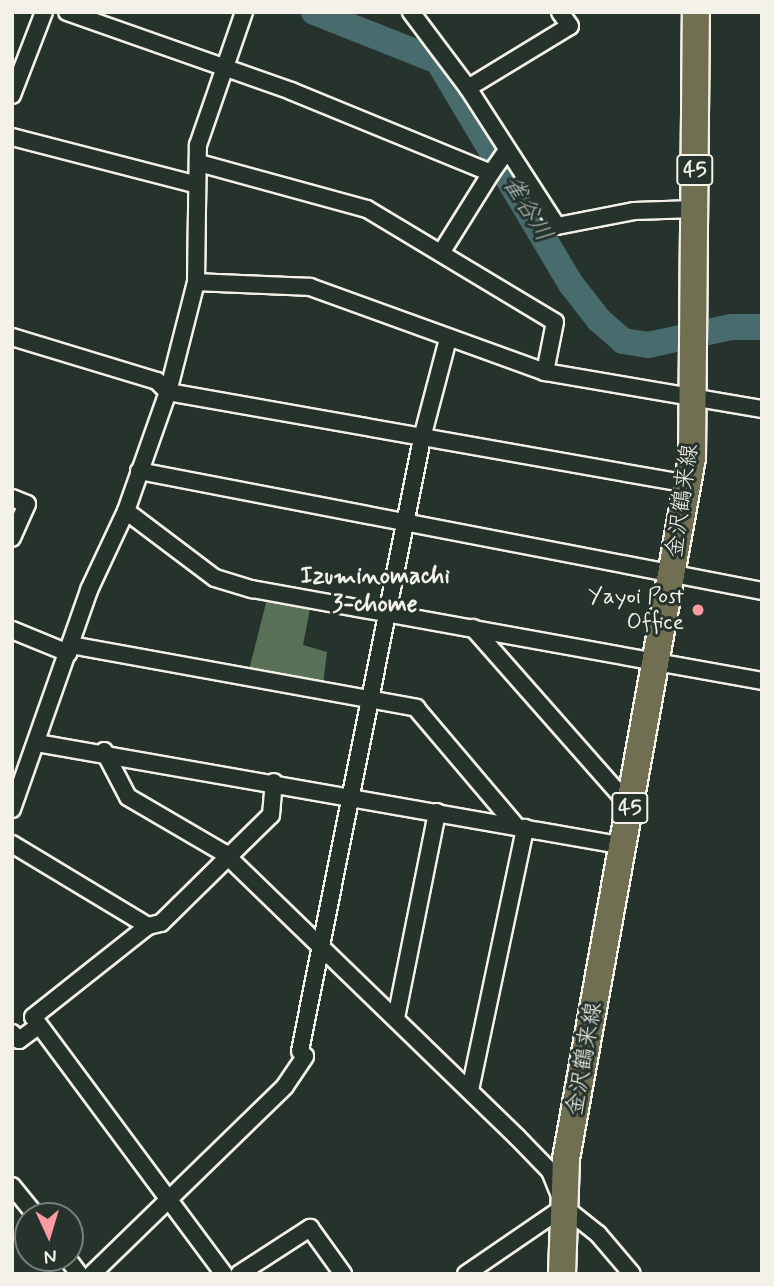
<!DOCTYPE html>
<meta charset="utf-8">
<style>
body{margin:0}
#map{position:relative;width:774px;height:1286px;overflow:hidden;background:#26332d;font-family:Mynerve,"Klee One",sans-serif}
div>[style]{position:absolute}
.green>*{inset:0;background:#597257}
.river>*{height:26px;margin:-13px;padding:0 13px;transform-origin:13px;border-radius:13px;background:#486b6d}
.roads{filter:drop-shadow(2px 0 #f4f1e8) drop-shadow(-2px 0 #f4f1e8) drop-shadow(0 2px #f4f1e8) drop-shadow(0 -2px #f4f1e8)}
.street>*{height:16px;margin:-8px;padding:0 8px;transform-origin:8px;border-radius:8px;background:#26332d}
.primary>*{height:26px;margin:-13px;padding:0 13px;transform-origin:13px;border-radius:13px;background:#716f52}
.dots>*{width:19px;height:19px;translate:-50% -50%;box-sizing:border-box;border:4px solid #26332d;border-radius:50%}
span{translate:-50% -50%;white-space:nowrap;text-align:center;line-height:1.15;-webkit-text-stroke:6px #26332d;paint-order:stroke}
.shield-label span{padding:2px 5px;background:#26332d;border:2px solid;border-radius:5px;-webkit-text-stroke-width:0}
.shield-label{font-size:21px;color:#f4f1e8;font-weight:700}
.street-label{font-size:23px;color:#f4f1e8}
.poi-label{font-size:23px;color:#f4f1e8}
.right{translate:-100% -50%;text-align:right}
.water-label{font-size:24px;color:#afbbb7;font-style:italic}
.neighbourhood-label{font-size:24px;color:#f4f1e8;font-weight:700}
.frame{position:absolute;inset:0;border:14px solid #f4f1e8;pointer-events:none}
.north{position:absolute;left:14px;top:1202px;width:70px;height:70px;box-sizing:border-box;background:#26332d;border:2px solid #787f78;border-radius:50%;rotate:176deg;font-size:19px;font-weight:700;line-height:28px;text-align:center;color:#f4f1e8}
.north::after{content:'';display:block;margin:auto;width:24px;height:32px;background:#ff9aa2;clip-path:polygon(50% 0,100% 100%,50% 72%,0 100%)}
</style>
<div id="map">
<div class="green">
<i style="clip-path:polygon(267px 599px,310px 609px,303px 645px,327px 652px,323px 684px,249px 670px)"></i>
</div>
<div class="river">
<i style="left:314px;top:12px;width:133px;rotate:21.6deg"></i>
<i style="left:438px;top:61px;width:260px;rotate:59.2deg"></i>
<i style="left:571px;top:284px;width:46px;rotate:52.1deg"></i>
<i style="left:599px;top:320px;width:32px;rotate:41deg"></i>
<i style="left:623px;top:341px;width:25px;rotate:9deg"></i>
<i style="left:648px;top:345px;width:85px;rotate:-12.2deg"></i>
<i style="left:731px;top:327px;width:31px"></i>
</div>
<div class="roads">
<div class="street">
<i style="left:67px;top:12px;width:238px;rotate:19.4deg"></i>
<i style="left:291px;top:91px;width:216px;rotate:22.3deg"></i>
<i style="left:491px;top:173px;width:28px;rotate:-55deg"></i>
<i style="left:411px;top:12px;width:95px;rotate:53.1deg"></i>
<i style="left:468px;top:88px;width:164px;rotate:57.2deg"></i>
<i style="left:557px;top:226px;width:78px;rotate:-11deg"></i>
<i style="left:634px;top:211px;width:61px;rotate:-1.9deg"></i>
<i style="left:468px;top:88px;width:119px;rotate:-31.3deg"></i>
<i style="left:570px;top:26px;width:17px;rotate:-126deg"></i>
<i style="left:12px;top:95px;width:89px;rotate:-68.9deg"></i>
<i style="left:12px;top:137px;width:191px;rotate:14.5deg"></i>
<i style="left:199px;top:163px;width:174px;rotate:15.3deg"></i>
<i style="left:367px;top:209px;width:219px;rotate:31deg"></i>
<i style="left:555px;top:322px;width:51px;rotate:101.3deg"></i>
<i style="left:441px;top:253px;width:94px;rotate:-58deg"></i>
<i style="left:196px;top:282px;width:114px;rotate:2.5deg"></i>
<i style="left:310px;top:287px;width:250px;rotate:19.9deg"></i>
<i style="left:545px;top:372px;width:220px;rotate:9.7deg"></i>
<i style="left:12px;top:337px;width:152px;rotate:16.9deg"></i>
<i style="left:157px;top:381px;width:16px;rotate:45deg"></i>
<i style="left:168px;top:392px;width:528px;rotate:10.03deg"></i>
<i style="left:139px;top:471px;width:634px;rotate:10.9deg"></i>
<i style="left:12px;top:498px;width:16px;rotate:22deg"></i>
<i style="left:27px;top:504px;width:37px;rotate:114deg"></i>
<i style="left:126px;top:511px;width:111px;rotate:37deg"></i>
<i style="left:215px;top:578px;width:39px;rotate:17deg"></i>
<i style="left:252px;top:589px;width:518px;rotate:10.23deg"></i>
<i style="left:473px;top:628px;width:237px;rotate:48.6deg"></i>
<i style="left:12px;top:630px;width:61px;rotate:22.3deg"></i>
<i style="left:71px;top:645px;width:351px;rotate:10.3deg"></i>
<i style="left:416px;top:708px;width:155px;rotate:49.7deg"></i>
<i style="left:37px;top:743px;width:596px;rotate:9.95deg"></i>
<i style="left:104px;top:751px;width:52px;rotate:62.4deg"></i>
<i style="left:128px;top:797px;width:111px;rotate:30.3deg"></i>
<i style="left:224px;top:853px;width:408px;rotate:44.1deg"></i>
<i style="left:517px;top:1137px;width:47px;rotate:45.9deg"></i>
<i style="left:550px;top:1171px;width:27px;rotate:68deg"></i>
<i style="left:12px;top:809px;width:232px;rotate:-70.6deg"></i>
<i style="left:89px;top:590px;width:87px;rotate:-64.9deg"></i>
<i style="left:126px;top:511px;width:126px;rotate:-70.6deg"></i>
<i style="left:168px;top:392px;width:114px;rotate:-75.7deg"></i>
<i style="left:196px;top:282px;width:137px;rotate:-89.2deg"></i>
<i style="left:198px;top:145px;width:141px;rotate:-70.9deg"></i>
<i style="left:12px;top:844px;width:159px;rotate:31.1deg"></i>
<i style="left:396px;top:1018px;width:210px;rotate:-78.7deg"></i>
<i style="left:12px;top:1033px;width:10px;rotate:45deg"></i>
<i style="left:19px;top:1040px;width:24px;rotate:-36deg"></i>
<i style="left:300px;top:1051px;width:625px;rotate:-78.74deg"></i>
<i style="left:422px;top:438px;width:102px;rotate:-75.3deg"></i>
<i style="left:470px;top:1090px;width:268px;rotate:-78.1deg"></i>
<i style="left:12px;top:1186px;width:38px;rotate:51deg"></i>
<i style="left:67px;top:1258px;width:20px;rotate:53deg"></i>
<i style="left:92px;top:1274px;width:269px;rotate:-44.2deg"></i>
<i style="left:285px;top:1086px;width:36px;rotate:-56deg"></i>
<i style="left:224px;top:1274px;width:320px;rotate:-126.6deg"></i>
<i style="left:33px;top:1017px;width:147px;rotate:-38.4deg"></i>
<i style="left:148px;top:926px;width:13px;rotate:-13deg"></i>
<i style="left:161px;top:923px;width:154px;rotate:-44.5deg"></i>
<i style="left:271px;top:815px;width:33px;rotate:-85deg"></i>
<i style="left:239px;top:1274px;width:85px;rotate:-32.9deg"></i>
<i style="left:310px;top:1228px;width:57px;rotate:54.3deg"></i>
<i style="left:466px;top:1274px;width:119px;rotate:-34.4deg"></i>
<i style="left:564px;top:1207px;width:43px;rotate:38.5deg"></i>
<i style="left:598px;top:1234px;width:52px;rotate:49.6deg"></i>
</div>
<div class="primary">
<i style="left:562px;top:1274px;width:115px;rotate:-88deg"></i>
<i style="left:566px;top:1159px;width:712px;rotate:-79.81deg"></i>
<i style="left:692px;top:458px;width:446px;rotate:-89.5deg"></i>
</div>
</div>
<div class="dots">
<i style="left:698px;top:610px;background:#ff9aa2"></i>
</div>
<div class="shield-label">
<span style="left:695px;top:170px">45</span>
<span style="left:630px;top:808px">45</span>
</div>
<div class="street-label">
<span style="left:683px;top:501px;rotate:-82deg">金沢鶴来線</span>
<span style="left:585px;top:1059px;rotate:-80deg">金沢鶴来線</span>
</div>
<div class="poi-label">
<span class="right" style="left:684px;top:610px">Yayoi Post<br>Office</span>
</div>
<div class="water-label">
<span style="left:527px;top:209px;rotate:59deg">雀谷川</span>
</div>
<div class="neighbourhood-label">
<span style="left:375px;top:591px">Izuminomachi<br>3-chome</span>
</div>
<div class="frame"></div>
<div class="north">N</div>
</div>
